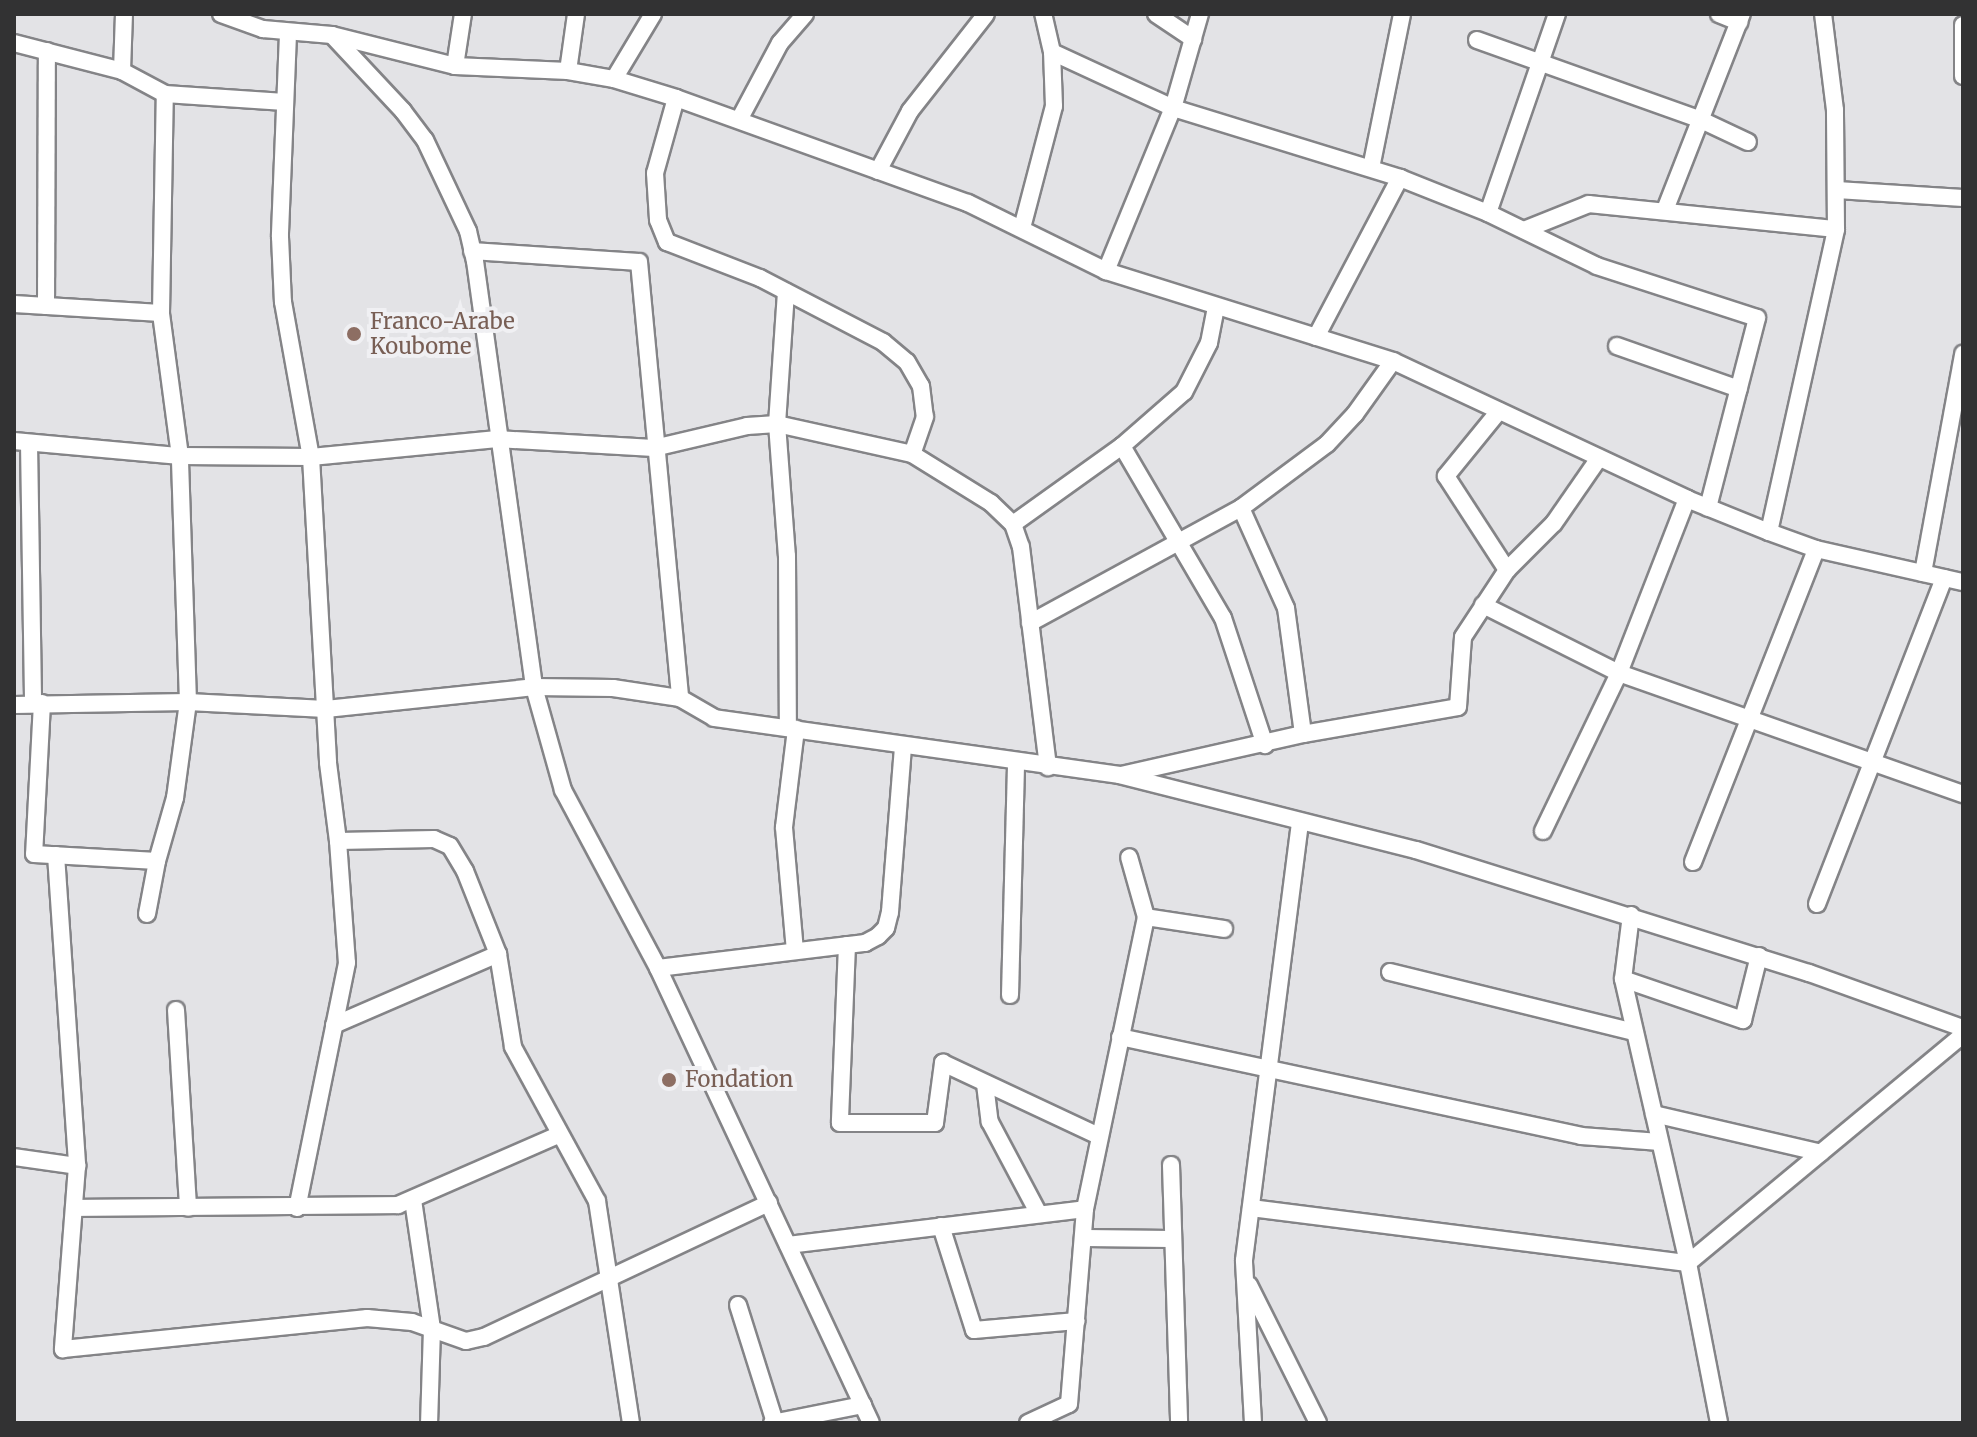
<!DOCTYPE html>
<style>
body{margin:0}
#map{position:relative;width:1977px;height:1437px;overflow:hidden;background:#e3e3e6;font-family:Merriweather,serif}
div>[style]{position:absolute}
.roads{filter:drop-shadow(2px 0 #848487) drop-shadow(-2px 0 #848487) drop-shadow(0 2px #848487) drop-shadow(0 -2px #848487)}
.minor>*{height:16px;margin:-8px;padding:0 8px;transform-origin:8px;border-radius:8px;background:#fff}
.dots>*{width:22px;height:22px;translate:-50% -50%;box-sizing:border-box;border:4px solid #f0f0f3;border-radius:50%}
span{translate:-50% -50%;white-space:nowrap;text-align:center;line-height:1.15;-webkit-text-stroke:8px #f0f0f3;paint-order:stroke}
.education-label{font-size:22px;color:#785e54}
.left{translate:0 -50%;text-align:left}
.frame{position:absolute;inset:0;border:16px solid #323233;pointer-events:none}
</style>
<div id="map">
<div class="roads">
<div class="minor">
<i style="left:221px;top:14px;width:45px;rotate:19.7deg"></i>
<i style="left:263px;top:29px;width:69px;rotate:5deg"></i>
<i style="left:332px;top:35px;width:127px;rotate:14.1deg"></i>
<i style="left:455px;top:66px;width:113px;rotate:2.5deg"></i>
<i style="left:568px;top:71px;width:47px;rotate:9.9deg"></i>
<i style="left:614px;top:79px;width:65px;rotate:17deg"></i>
<i style="left:676px;top:98px;width:310px;rotate:19.8deg"></i>
<i style="left:968px;top:203px;width:154px;rotate:26.2deg"></i>
<i style="left:1106px;top:271px;width:301px;rotate:17.4deg"></i>
<i style="left:1393px;top:361px;width:325px;rotate:25.1deg"></i>
<i style="left:1687px;top:499px;width:88px;rotate:21.9deg"></i>
<i style="left:1769px;top:532px;width:50px;rotate:19.9deg"></i>
<i style="left:1816px;top:549px;width:151px;rotate:12.7deg"></i>
<i style="left:1156px;top:14px;width:45px;rotate:34deg"></i>
<i style="left:1719px;top:14px;width:22px;rotate:22deg"></i>
<i style="left:1963px;top:25px;width:51px;rotate:90deg"></i>
<i style="left:288px;top:34px;width:203px;rotate:92.3deg"></i>
<i style="left:280px;top:237px;width:65px;rotate:87.4deg"></i>
<i style="left:283px;top:302px;width:158px;rotate:79.8deg"></i>
<i style="left:311px;top:457px;width:306px;rotate:86.8deg"></i>
<i style="left:328px;top:763px;width:79px;rotate:82.7deg"></i>
<i style="left:338px;top:841px;width:122px;rotate:85.8deg"></i>
<i style="left:347px;top:963px;width:250px;rotate:101.5deg"></i>
<i style="left:332px;top:35px;width:104px;rotate:46.9deg"></i>
<i style="left:403px;top:111px;width:36px;rotate:53deg"></i>
<i style="left:425px;top:140px;width:101px;rotate:64.7deg"></i>
<i style="left:468px;top:231px;width:31px;rotate:77deg"></i>
<i style="left:475px;top:261px;width:430px;rotate:82.1deg"></i>
<i style="left:534px;top:687px;width:107px;rotate:74.3deg"></i>
<i style="left:563px;top:790px;width:202px;rotate:61.9deg"></i>
<i style="left:658px;top:968px;width:502px;rotate:64.91deg"></i>
<i style="left:1477px;top:40px;width:236px;rotate:19.6deg"></i>
<i style="left:1699px;top:119px;width:54px;rotate:25.1deg"></i>
<i style="left:14px;top:43px;width:112px;rotate:14.5deg"></i>
<i style="left:122px;top:71px;width:49px;rotate:28.1deg"></i>
<i style="left:165px;top:94px;width:120px;rotate:3.8deg"></i>
<i style="left:1052px;top:52px;width:133px;rotate:24.8deg"></i>
<i style="left:1173px;top:108px;width:238px;rotate:17.1deg"></i>
<i style="left:1400px;top:178px;width:95px;rotate:21.7deg"></i>
<i style="left:1488px;top:213px;width:121px;rotate:25.9deg"></i>
<i style="left:1597px;top:266px;width:168px;rotate:18deg"></i>
<i style="left:1757px;top:318px;width:196px;rotate:104.5deg"></i>
<i style="left:455px;top:66px;width:53px;rotate:-81.3deg"></i>
<i style="left:122px;top:71px;width:57px;rotate:-88deg"></i>
<i style="left:568px;top:71px;width:58px;rotate:-82deg"></i>
<i style="left:614px;top:79px;width:76px;rotate:-59deg"></i>
<i style="left:676px;top:98px;width:78px;rotate:105.6deg"></i>
<i style="left:655px;top:173px;width:47px;rotate:86.3deg"></i>
<i style="left:658px;top:220px;width:24px;rotate:68deg"></i>
<i style="left:667px;top:242px;width:100px;rotate:21.2deg"></i>
<i style="left:760px;top:278px;width:139px;rotate:27.5deg"></i>
<i style="left:883px;top:342px;width:31px;rotate:40deg"></i>
<i style="left:907px;top:362px;width:28px;rotate:60deg"></i>
<i style="left:921px;top:386px;width:31px;rotate:83deg"></i>
<i style="left:925px;top:417px;width:39px;rotate:109deg"></i>
<i style="left:739px;top:120px;width:87px;rotate:-62deg"></i>
<i style="left:780px;top:43px;width:38px;rotate:-49deg"></i>
<i style="left:1371px;top:168px;width:157px;rotate:-78.6deg"></i>
<i style="left:878px;top:171px;width:68px;rotate:-61.9deg"></i>
<i style="left:910px;top:111px;width:123px;rotate:-51.9deg"></i>
<i style="left:1837px;top:190px;width:126px;rotate:3.6deg"></i>
<i style="left:1665px;top:210px;width:211px;rotate:-68.6deg"></i>
<i style="left:1488px;top:213px;width:211px;rotate:-70.9deg"></i>
<i style="left:1022px;top:228px;width:126px;rotate:-75.3deg"></i>
<i style="left:1054px;top:106px;width:54px;rotate:-92.1deg"></i>
<i style="left:1052px;top:52px;width:39px;rotate:-103deg"></i>
<i style="left:1524px;top:230px;width:70px;rotate:-21.8deg"></i>
<i style="left:1589px;top:204px;width:248px;rotate:5.8deg"></i>
<i style="left:472px;top:251px;width:167px;rotate:3.8deg"></i>
<i style="left:639px;top:262px;width:438px;rotate:84.6deg"></i>
<i style="left:1106px;top:271px;width:176px;rotate:-67.7deg"></i>
<i style="left:1173px;top:108px;width:98px;rotate:-74deg"></i>
<i style="left:786px;top:292px;width:132px;rotate:93.9deg"></i>
<i style="left:777px;top:424px;width:132px;rotate:85.7deg"></i>
<i style="left:787px;top:556px;width:172px;rotate:89.7deg"></i>
<i style="left:14px;top:304px;width:147px;rotate:3.5deg"></i>
<i style="left:46px;top:306px;width:255px;rotate:-89.8deg"></i>
<i style="left:1316px;top:337px;width:180px;rotate:-62.2deg"></i>
<i style="left:1617px;top:346px;width:129px;rotate:19.4deg"></i>
<i style="left:1499px;top:411px;width:84px;rotate:129.2deg"></i>
<i style="left:1446px;top:476px;width:112px;rotate:57deg"></i>
<i style="left:14px;top:441px;width:167px;rotate:5.2deg"></i>
<i style="left:180px;top:456px;width:131px;rotate:0.4deg"></i>
<i style="left:311px;top:457px;width:187px;rotate:-5.5deg"></i>
<i style="left:497px;top:439px;width:157px;rotate:3.3deg"></i>
<i style="left:654px;top:448px;width:96px;rotate:-13.3deg"></i>
<i style="left:747px;top:426px;width:30px;rotate:-4deg"></i>
<i style="left:777px;top:424px;width:138px;rotate:12.5deg"></i>
<i style="left:912px;top:454px;width:93px;rotate:31.8deg"></i>
<i style="left:991px;top:503px;width:30px;rotate:44deg"></i>
<i style="left:1013px;top:524px;width:24px;rotate:71deg"></i>
<i style="left:1021px;top:547px;width:222px;rotate:83deg"></i>
<i style="left:29px;top:443px;width:260px;rotate:89.1deg"></i>
<i style="left:1122px;top:446px;width:199px;rotate:59.6deg"></i>
<i style="left:1223px;top:618px;width:134px;rotate:71.7deg"></i>
<i style="left:1241px;top:508px;width:110px;rotate:65.8deg"></i>
<i style="left:1286px;top:608px;width:127px;rotate:82.3deg"></i>
<i style="left:1013px;top:524px;width:134px;rotate:-35.6deg"></i>
<i style="left:1122px;top:446px;width:82px;rotate:-41.1deg"></i>
<i style="left:1184px;top:392px;width:55px;rotate:-63deg"></i>
<i style="left:1209px;top:343px;width:36px;rotate:-79deg"></i>
<i style="left:1769px;top:532px;width:310px;rotate:-77.5deg"></i>
<i style="left:1836px;top:229px;width:119px;rotate:-90.5deg"></i>
<i style="left:1835px;top:110px;width:97px;rotate:-97.1deg"></i>
<i style="left:1923px;top:573px;width:223px;rotate:-79.6deg"></i>
<i style="left:1483px;top:605px;width:152px;rotate:26.6deg"></i>
<i style="left:1619px;top:673px;width:365px;rotate:19.4deg"></i>
<i style="left:1030px;top:623px;width:240px;rotate:-28.6deg"></i>
<i style="left:1241px;top:508px;width:107px;rotate:-36.7deg"></i>
<i style="left:1327px;top:444px;width:41px;rotate:-47deg"></i>
<i style="left:1355px;top:414px;width:65px;rotate:-54.4deg"></i>
<i style="left:42px;top:703px;width:151px;rotate:93deg"></i>
<i style="left:34px;top:854px;width:123px;rotate:3.3deg"></i>
<i style="left:14px;top:705px;width:174px;rotate:-1deg"></i>
<i style="left:188px;top:702px;width:138px;rotate:2.9deg"></i>
<i style="left:326px;top:709px;width:209px;rotate:-6deg"></i>
<i style="left:534px;top:687px;width:79px;rotate:0.7deg"></i>
<i style="left:613px;top:688px;width:68px;rotate:8.5deg"></i>
<i style="left:680px;top:698px;width:39px;rotate:30deg"></i>
<i style="left:714px;top:718px;width:409px;rotate:8deg"></i>
<i style="left:1119px;top:775px;width:306px;rotate:14.2deg"></i>
<i style="left:1416px;top:850px;width:412px;rotate:17.4deg"></i>
<i style="left:1809px;top:973px;width:164px;rotate:19.7deg"></i>
<i style="left:1121px;top:775px;width:187px;rotate:-12.7deg"></i>
<i style="left:1303px;top:734px;width:157px;rotate:-9.9deg"></i>
<i style="left:1458px;top:707px;width:70px;rotate:-85.9deg"></i>
<i style="left:1463px;top:637px;width:80px;rotate:-56.7deg"></i>
<i style="left:1507px;top:570px;width:66px;rotate:-45deg"></i>
<i style="left:1554px;top:523px;width:79px;rotate:-55.3deg"></i>
<i style="left:1543px;top:831px;width:175px;rotate:-64.3deg"></i>
<i style="left:1619px;top:673px;width:187px;rotate:-68.7deg"></i>
<i style="left:338px;top:841px;width:96px;rotate:-1.2deg"></i>
<i style="left:434px;top:839px;width:17px;rotate:24deg"></i>
<i style="left:450px;top:846px;width:29px;rotate:59deg"></i>
<i style="left:465px;top:871px;width:89px;rotate:68.3deg"></i>
<i style="left:498px;top:954px;width:94px;rotate:80.8deg"></i>
<i style="left:513px;top:1047px;width:175px;rotate:61.4deg"></i>
<i style="left:597px;top:1201px;width:225px;rotate:81.3deg"></i>
<i style="left:56px;top:855px;width:312px;rotate:86.1deg"></i>
<i style="left:77px;top:1166px;width:184px;rotate:94.4deg"></i>
<i style="left:63px;top:1349px;width:306px;rotate:-5.8deg"></i>
<i style="left:367px;top:1318px;width:45px;rotate:5.1deg"></i>
<i style="left:412px;top:1322px;width:57px;rotate:19.4deg"></i>
<i style="left:466px;top:1341px;width:18px;rotate:-13deg"></i>
<i style="left:484px;top:1337px;width:315px;rotate:-25.2deg"></i>
<i style="left:1693px;top:862px;width:336px;rotate:-68.5deg"></i>
<i style="left:1817px;top:904px;width:350px;rotate:-68.7deg"></i>
<i style="left:147px;top:914px;width:54px;rotate:-79.3deg"></i>
<i style="left:157px;top:861px;width:66px;rotate:-74.1deg"></i>
<i style="left:175px;top:798px;width:97px;rotate:-82.3deg"></i>
<i style="left:188px;top:702px;width:246px;rotate:-91.9deg"></i>
<i style="left:180px;top:456px;width:144px;rotate:-97.6deg"></i>
<i style="left:161px;top:313px;width:219px;rotate:-89deg"></i>
<i style="left:1631px;top:915px;width:64px;rotate:97.1deg"></i>
<i style="left:1623px;top:979px;width:291px;rotate:77.1deg"></i>
<i style="left:1688px;top:1263px;width:163px;rotate:79deg"></i>
<i style="left:1146px;top:917px;width:79px;rotate:8.7deg"></i>
<i style="left:847px;top:945px;width:178px;rotate:92.3deg"></i>
<i style="left:840px;top:1123px;width:95px"></i>
<i style="left:935px;top:1123px;width:61px;rotate:-82.4deg"></i>
<i style="left:943px;top:1063px;width:172px;rotate:25.1deg"></i>
<i style="left:795px;top:951px;width:124px;rotate:-95.1deg"></i>
<i style="left:784px;top:827px;width:99px;rotate:-83deg"></i>
<i style="left:658px;top:968px;width:209px;rotate:-6.9deg"></i>
<i style="left:865px;top:943px;width:15px;rotate:-28deg"></i>
<i style="left:878px;top:936px;width:11px;rotate:-45deg"></i>
<i style="left:886px;top:928px;width:16px;rotate:-76deg"></i>
<i style="left:890px;top:912px;width:166px;rotate:-85.5deg"></i>
<i style="left:1390px;top:972px;width:252px;rotate:13.8deg"></i>
<i style="left:1623px;top:979px;width:127px;rotate:18.9deg"></i>
<i style="left:1743px;top:1020px;width:66px;rotate:-76deg"></i>
<i style="left:1010px;top:995px;width:233px;rotate:-88.5deg"></i>
<i style="left:176px;top:1010px;width:198px;rotate:86.5deg"></i>
<i style="left:334px;top:1025px;width:179px;rotate:-23.4deg"></i>
<i style="left:1120px;top:1037px;width:472px;rotate:12.1deg"></i>
<i style="left:1581px;top:1136px;width:79px;rotate:4.3deg"></i>
<i style="left:985px;top:1084px;width:38px;rotate:83deg"></i>
<i style="left:990px;top:1122px;width:104px;rotate:62deg"></i>
<i style="left:1654px;top:1114px;width:171px;rotate:13.1deg"></i>
<i style="left:14px;top:1157px;width:64px;rotate:8.1deg"></i>
<i style="left:1171px;top:1165px;width:258px;rotate:88.2deg"></i>
<i style="left:413px;top:1200px;width:130px;rotate:81.6deg"></i>
<i style="left:432px;top:1329px;width:94px;rotate:91.8deg"></i>
<i style="left:75px;top:1208px;width:323px;rotate:-0.5deg"></i>
<i style="left:398px;top:1205px;width:175px;rotate:-23.6deg"></i>
<i style="left:1251px;top:1208px;width:440px;rotate:7.2deg"></i>
<i style="left:1688px;top:1263px;width:357px;rotate:-39.7deg"></i>
<i style="left:941px;top:1226px;width:109px;rotate:72.4deg"></i>
<i style="left:974px;top:1330px;width:103px;rotate:-5deg"></i>
<i style="left:1085px;top:1238px;width:86px;rotate:0.7deg"></i>
<i style="left:788px;top:1245px;width:299px;rotate:-6.9deg"></i>
<i style="left:1249px;top:1285px;width:154px;rotate:63.4deg"></i>
<i style="left:738px;top:1305px;width:123px;rotate:72.5deg"></i>
<i style="left:772px;top:1423px;width:93px;rotate:-11.2deg"></i>
<i style="left:1028px;top:1423px;width:45px;rotate:-24.9deg"></i>
<i style="left:1069px;top:1404px;width:196px;rotate:-85.3deg"></i>
<i style="left:1085px;top:1209px;width:298px;rotate:-78.2deg"></i>
<i style="left:1146px;top:917px;width:62px;rotate:-105.8deg"></i>
<i style="left:1253px;top:1423px;width:163px;rotate:-93.2deg"></i>
<i style="left:1244px;top:1260px;width:441px;rotate:-82.7deg"></i>
</div>
</div>
<div class="dots">
<i style="left:354px;top:334px;background:#8d6e63"></i>
<i style="left:669px;top:1080px;background:#8d6e63"></i>
</div>
<div class="education-label">
<span class="left" style="left:370px;top:334px">Franco-Arabe<br>Koubome</span>
<span class="left" style="left:685px;top:1080px">Fondation</span>
</div>
<div class="frame"></div>
</div>
